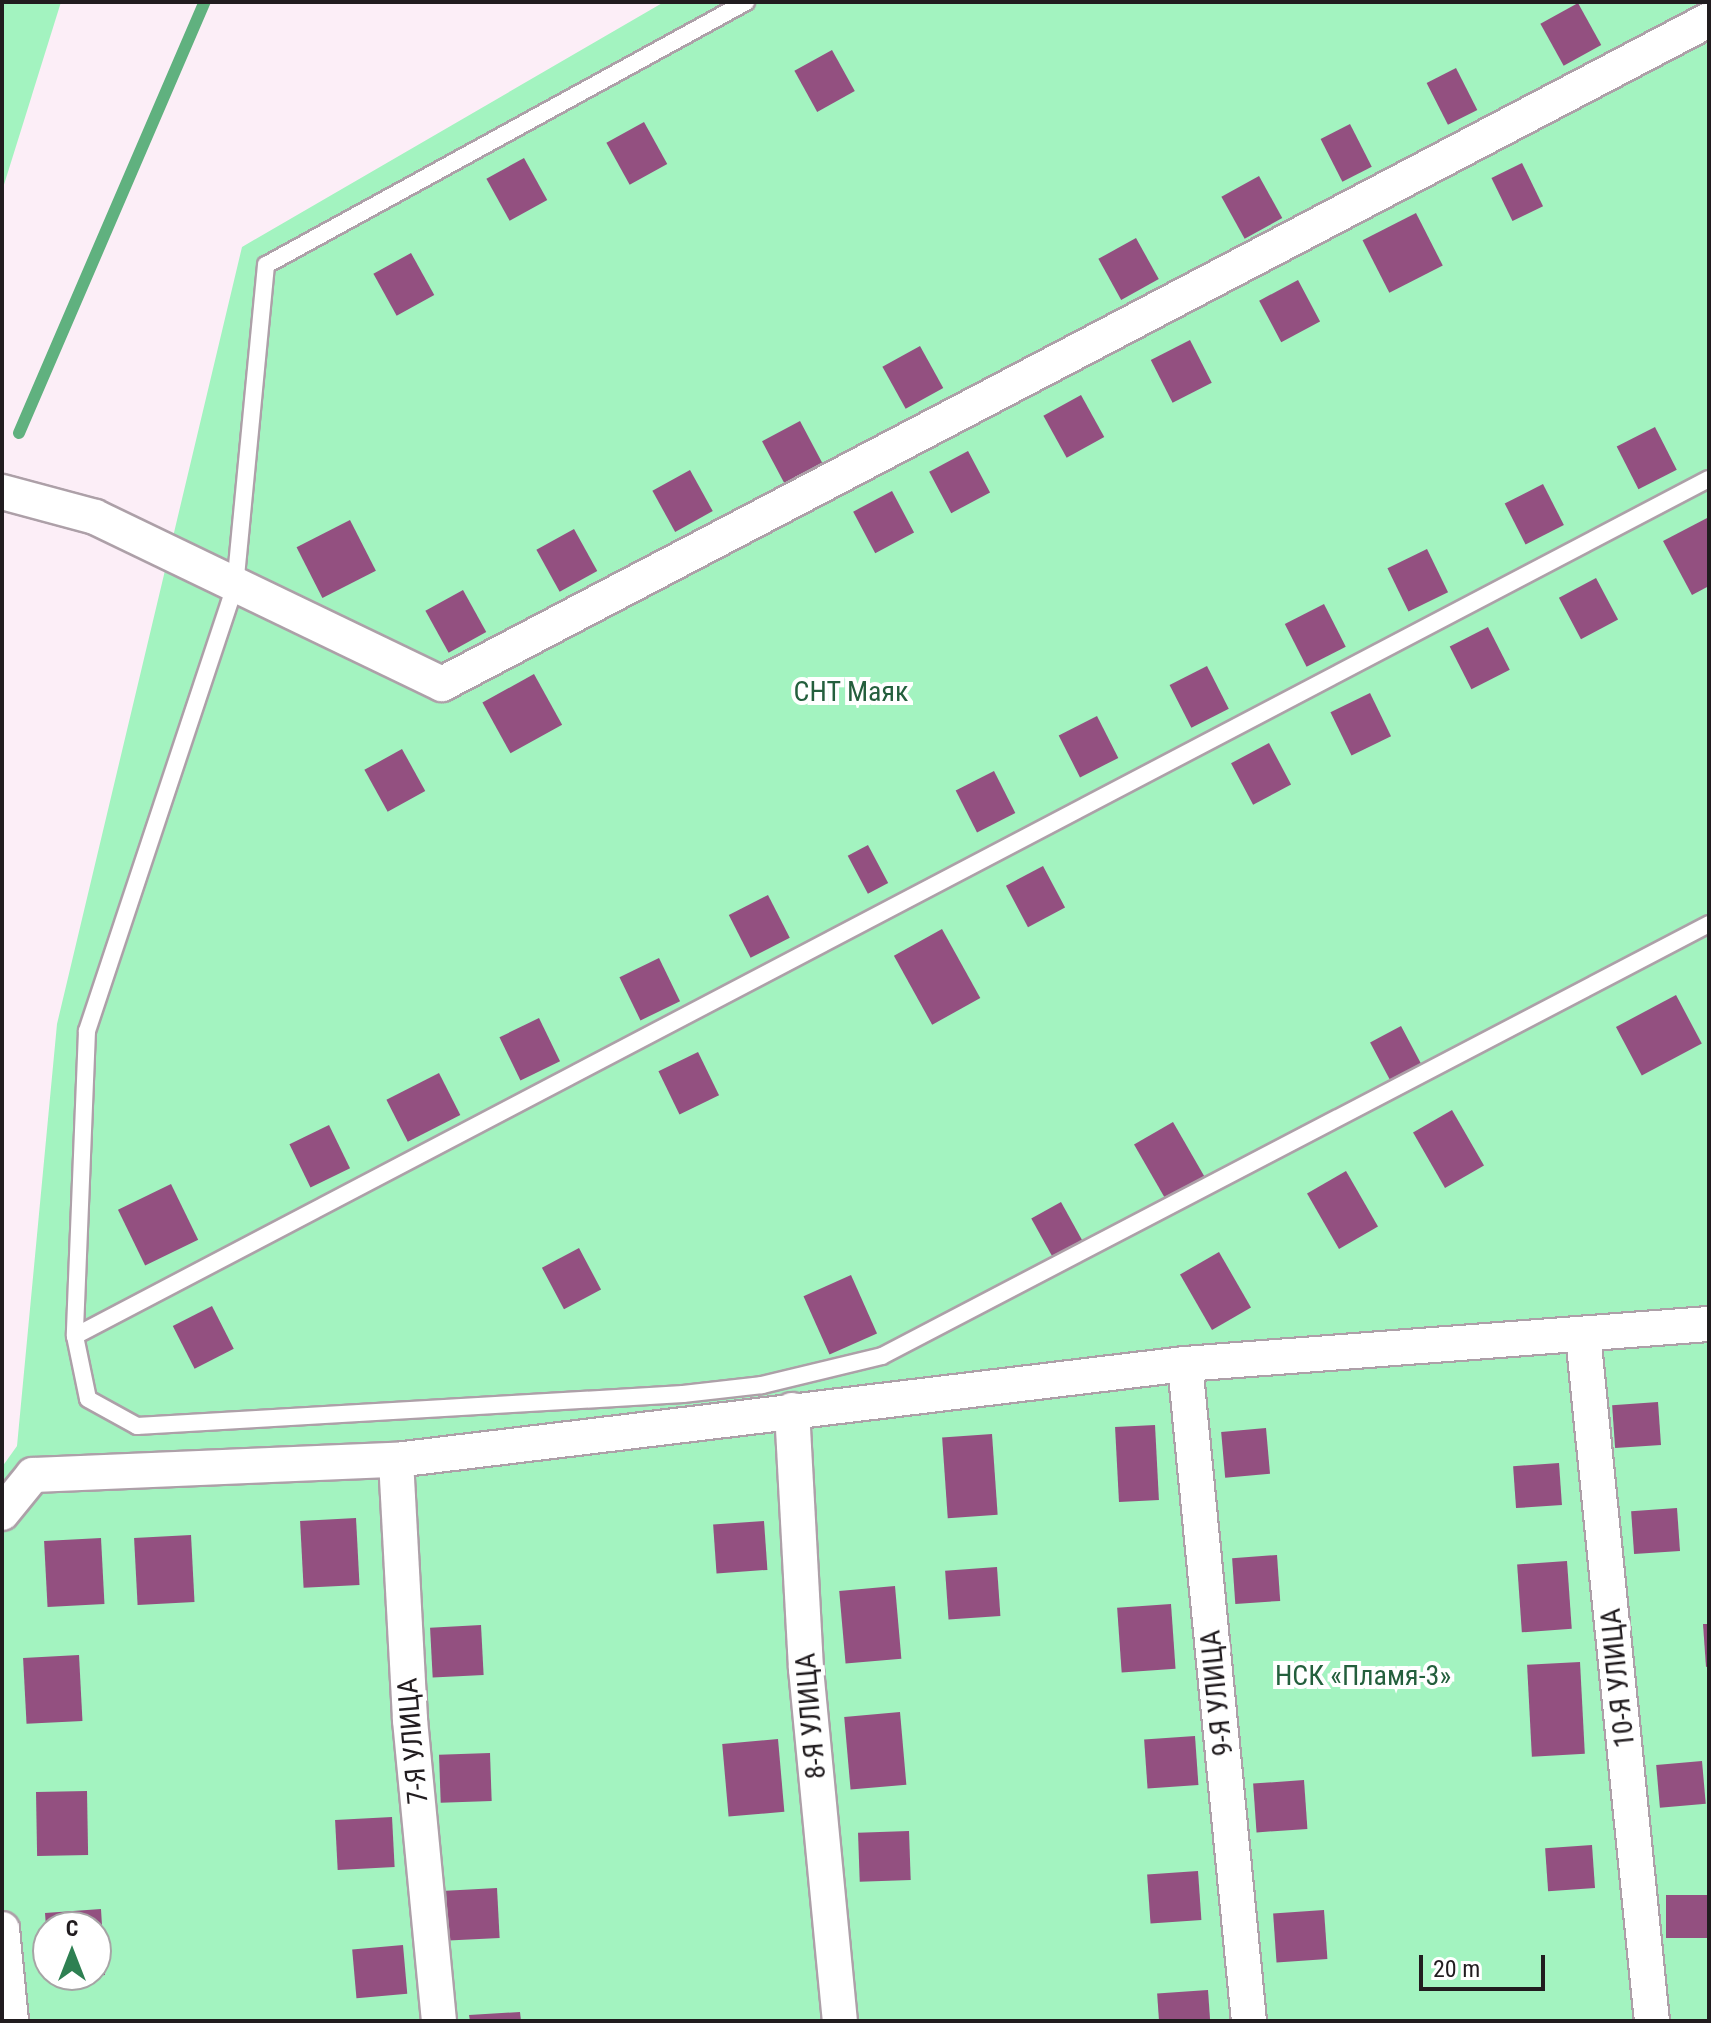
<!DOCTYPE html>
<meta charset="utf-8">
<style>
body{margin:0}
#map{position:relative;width:1711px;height:2023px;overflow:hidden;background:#fceef7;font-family:"Roboto Condensed",sans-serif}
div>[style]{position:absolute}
.green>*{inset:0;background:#a3f3c0}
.stream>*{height:12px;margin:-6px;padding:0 6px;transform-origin:6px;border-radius:6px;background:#60b17f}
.building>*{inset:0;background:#935080;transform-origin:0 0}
.roads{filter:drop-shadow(2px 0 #ada0a8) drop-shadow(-2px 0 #ada0a8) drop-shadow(0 2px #ada0a8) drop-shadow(0 -2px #ada0a8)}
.lane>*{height:16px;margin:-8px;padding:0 8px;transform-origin:8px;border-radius:8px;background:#fff}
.street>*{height:34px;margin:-17px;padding:0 17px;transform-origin:17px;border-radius:17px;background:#fff}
span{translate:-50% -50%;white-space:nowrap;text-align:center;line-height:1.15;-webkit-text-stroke:8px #fff;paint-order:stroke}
.park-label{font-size:28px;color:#245f3d}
.street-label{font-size:28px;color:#211c1f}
.frame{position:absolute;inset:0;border:4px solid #211c1f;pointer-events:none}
.north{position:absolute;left:32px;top:1911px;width:80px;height:80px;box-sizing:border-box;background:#fff;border:2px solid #a6a4a5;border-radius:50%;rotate:0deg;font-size:22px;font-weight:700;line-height:32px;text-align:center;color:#211c1f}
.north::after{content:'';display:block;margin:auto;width:28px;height:36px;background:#2e8052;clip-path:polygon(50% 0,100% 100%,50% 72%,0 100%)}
.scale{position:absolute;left:1419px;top:1955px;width:126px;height:36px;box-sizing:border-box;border:4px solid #211c1f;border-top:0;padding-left:10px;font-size:24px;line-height:28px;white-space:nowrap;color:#211c1f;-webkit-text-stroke:6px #fff;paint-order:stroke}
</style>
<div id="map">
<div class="green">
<i style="clip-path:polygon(2px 2px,61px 2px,2px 191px)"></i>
<i style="clip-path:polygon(evenodd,664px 2px,1709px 2px,1709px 2021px,2px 2021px,2px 1467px,17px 1446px,57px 1024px,242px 247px,664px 2px,48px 1927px,96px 1927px,96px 1975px,48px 1975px,48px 1927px)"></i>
</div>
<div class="stream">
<i style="left:19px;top:433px;width:469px;rotate:-66.7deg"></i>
</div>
<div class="building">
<i style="left:1578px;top:3px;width:48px;height:43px;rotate:61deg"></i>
<i style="left:832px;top:50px;width:47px;height:43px;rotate:61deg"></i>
<i style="left:1456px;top:68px;width:47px;height:33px;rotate:63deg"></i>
<i style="left:644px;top:122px;width:48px;height:43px;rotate:61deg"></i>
<i style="left:1350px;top:124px;width:48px;height:33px;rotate:63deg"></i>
<i style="left:524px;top:158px;width:48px;height:43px;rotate:61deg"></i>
<i style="left:1522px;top:163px;width:48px;height:34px;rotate:64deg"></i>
<i style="left:1259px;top:176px;width:48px;height:43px;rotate:61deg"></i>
<i style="left:1416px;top:213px;width:59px;height:60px;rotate:63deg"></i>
<i style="left:1136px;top:238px;width:47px;height:43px;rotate:61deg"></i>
<i style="left:411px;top:253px;width:48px;height:43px;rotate:61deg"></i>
<i style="left:1298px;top:280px;width:47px;height:44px;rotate:62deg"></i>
<i style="left:1190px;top:340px;width:48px;height:44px;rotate:63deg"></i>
<i style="left:920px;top:346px;width:48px;height:43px;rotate:61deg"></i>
<i style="left:1081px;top:395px;width:48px;height:43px;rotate:61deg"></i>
<i style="left:800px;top:421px;width:47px;height:43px;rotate:62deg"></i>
<i style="left:1655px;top:427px;width:48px;height:43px;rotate:63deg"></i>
<i style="left:968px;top:451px;width:47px;height:44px;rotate:62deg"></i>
<i style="left:690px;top:470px;width:47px;height:43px;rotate:61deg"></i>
<i style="left:1543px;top:484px;width:46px;height:43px;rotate:63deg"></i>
<i style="left:892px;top:491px;width:47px;height:44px;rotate:62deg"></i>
<i style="clip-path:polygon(1709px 517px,1709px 586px,1692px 595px,1663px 541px)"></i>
<i style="left:350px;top:520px;width:57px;height:60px;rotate:63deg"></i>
<i style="left:574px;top:529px;width:48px;height:43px;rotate:61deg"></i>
<i style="left:1427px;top:549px;width:48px;height:44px;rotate:64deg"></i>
<i style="left:1596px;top:578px;width:47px;height:42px;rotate:62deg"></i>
<i style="left:463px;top:590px;width:48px;height:43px;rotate:61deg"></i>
<i style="left:1324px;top:604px;width:48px;height:44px;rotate:63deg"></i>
<i style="left:1488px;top:627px;width:48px;height:43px;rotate:63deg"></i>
<i style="left:1207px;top:666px;width:48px;height:42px;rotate:63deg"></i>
<i style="left:534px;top:674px;width:58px;height:59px;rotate:61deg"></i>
<i style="left:1370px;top:693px;width:48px;height:44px;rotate:64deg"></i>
<i style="left:1097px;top:716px;width:47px;height:43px;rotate:63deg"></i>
<i style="left:1269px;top:743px;width:47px;height:43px;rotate:62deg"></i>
<i style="left:402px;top:749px;width:48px;height:43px;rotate:61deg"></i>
<i style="left:994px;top:771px;width:47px;height:43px;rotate:63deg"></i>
<i style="left:868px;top:845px;width:43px;height:23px;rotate:62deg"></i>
<i style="left:1043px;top:866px;width:47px;height:42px;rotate:62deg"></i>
<i style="left:768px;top:895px;width:48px;height:44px;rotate:63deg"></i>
<i style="left:942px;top:929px;width:79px;height:55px;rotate:61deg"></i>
<i style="left:659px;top:958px;width:48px;height:44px;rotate:64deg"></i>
<i style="left:1676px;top:995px;width:55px;height:68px;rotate:62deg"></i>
<i style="left:539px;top:1018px;width:48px;height:44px;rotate:64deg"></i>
<i style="left:1401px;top:1026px;width:45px;height:35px;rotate:62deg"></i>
<i style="left:698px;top:1052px;width:48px;height:44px;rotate:64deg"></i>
<i style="left:439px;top:1073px;width:47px;height:59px;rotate:63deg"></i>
<i style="left:1452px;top:1110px;width:64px;height:45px;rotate:60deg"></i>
<i style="left:1173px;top:1122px;width:64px;height:45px;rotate:60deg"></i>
<i style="left:329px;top:1125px;width:48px;height:44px;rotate:64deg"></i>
<i style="left:1346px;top:1171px;width:64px;height:45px;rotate:60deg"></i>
<i style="left:171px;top:1184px;width:62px;height:59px;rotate:64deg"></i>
<i style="left:1061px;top:1202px;width:46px;height:34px;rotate:61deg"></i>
<i style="left:579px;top:1248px;width:47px;height:42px;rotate:62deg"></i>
<i style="left:1219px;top:1252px;width:64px;height:45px;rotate:60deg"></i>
<i style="left:851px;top:1275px;width:64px;height:52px;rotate:66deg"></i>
<i style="left:212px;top:1306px;width:48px;height:44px;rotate:63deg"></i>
<i style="left:1658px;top:1402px;width:43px;height:46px;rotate:86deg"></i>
<i style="left:1155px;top:1425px;width:75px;height:40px;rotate:87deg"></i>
<i style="left:1266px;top:1428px;width:46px;height:45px;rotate:85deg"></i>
<i style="left:992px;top:1434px;width:81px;height:50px;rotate:86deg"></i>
<i style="left:1559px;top:1463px;width:42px;height:46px;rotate:86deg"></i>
<i style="left:1677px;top:1508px;width:43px;height:46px;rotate:86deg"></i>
<i style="left:356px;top:1518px;width:67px;height:56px;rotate:87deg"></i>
<i style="left:764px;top:1521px;width:49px;height:51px;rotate:86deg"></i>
<i style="left:191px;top:1535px;width:67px;height:57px;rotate:87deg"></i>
<i style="left:101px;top:1538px;width:66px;height:57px;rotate:87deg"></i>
<i style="left:1277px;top:1555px;width:46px;height:45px;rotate:86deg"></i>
<i style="left:1567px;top:1561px;width:68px;height:50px;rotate:86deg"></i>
<i style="left:997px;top:1567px;width:49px;height:52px;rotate:86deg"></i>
<i style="left:895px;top:1586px;width:73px;height:56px;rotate:85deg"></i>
<i style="left:1171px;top:1604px;width:65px;height:54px;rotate:86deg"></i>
<i style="clip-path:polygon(1703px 1624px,1709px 1624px,1709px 1666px,1706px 1667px)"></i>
<i style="left:481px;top:1625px;width:50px;height:51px;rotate:87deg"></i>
<i style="left:79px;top:1655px;width:66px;height:56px;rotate:87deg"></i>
<i style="left:1580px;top:1662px;width:92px;height:53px;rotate:87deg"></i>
<i style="left:900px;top:1712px;width:73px;height:56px;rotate:85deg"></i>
<i style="left:1195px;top:1736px;width:49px;height:51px;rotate:86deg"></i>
<i style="left:778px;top:1739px;width:73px;height:56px;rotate:85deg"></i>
<i style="left:490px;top:1753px;width:48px;height:51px;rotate:88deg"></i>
<i style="left:1702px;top:1761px;width:43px;height:46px;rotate:85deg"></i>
<i style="left:1304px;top:1780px;width:49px;height:51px;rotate:86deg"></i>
<i style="left:87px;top:1791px;width:64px;height:51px;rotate:89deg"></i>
<i style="left:392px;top:1817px;width:50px;height:57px;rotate:87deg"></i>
<i style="left:909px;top:1831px;width:49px;height:51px;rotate:88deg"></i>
<i style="left:1592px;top:1845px;width:43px;height:47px;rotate:86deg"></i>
<i style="left:1198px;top:1871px;width:49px;height:51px;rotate:86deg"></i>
<i style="left:497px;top:1888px;width:50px;height:51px;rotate:87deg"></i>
<i style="left:1709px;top:1895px;width:43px;height:43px;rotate:90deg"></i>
<i style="clip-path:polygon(101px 1909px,105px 1975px,96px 1976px,96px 1927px,46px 1927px,45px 1913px)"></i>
<i style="left:1324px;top:1910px;width:49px;height:51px;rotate:86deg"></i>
<i style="left:403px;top:1945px;width:49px;height:51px;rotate:85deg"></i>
<i style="left:1208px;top:1990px;width:31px;height:51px;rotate:86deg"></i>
<i style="clip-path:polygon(520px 2012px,521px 2021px,470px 2021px,469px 2015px)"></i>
</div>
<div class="roads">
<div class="lane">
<i style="left:746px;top:2px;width:547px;rotate:151.28deg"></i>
<i style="left:266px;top:265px;width:322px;rotate:95.5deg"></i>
<i style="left:235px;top:586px;width:469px;rotate:108.4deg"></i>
<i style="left:87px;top:1031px;width:305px;rotate:92.3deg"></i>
<i style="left:75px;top:1336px;width:64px;rotate:78.3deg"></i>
<i style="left:88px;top:1399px;width:56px;rotate:28.9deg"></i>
<i style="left:137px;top:1426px;width:547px;rotate:-3.35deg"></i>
<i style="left:683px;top:1394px;width:80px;rotate:-6.5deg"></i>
<i style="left:762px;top:1385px;width:123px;rotate:-13.6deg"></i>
<i style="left:882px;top:1356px;width:933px;rotate:-27.58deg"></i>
<i style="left:75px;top:1336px;width:1845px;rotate:-27.68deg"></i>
</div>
<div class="street">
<i style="left:2px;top:492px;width:96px;rotate:15deg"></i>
<i style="left:95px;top:517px;width:385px;rotate:25.7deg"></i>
<i style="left:442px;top:684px;width:1430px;rotate:-27.66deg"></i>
<i style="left:1583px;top:1335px;width:689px;rotate:84.26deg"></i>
<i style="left:1185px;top:1364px;width:660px;rotate:84.44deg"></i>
<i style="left:792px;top:1410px;width:259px;rotate:86.9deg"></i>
<i style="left:806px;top:1669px;width:354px;rotate:84.5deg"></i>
<i style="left:396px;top:1460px;width:260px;rotate:86.9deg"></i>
<i style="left:410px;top:1720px;width:302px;rotate:84.5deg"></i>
<i style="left:2px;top:1513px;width:49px;rotate:-50.8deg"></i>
<i style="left:33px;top:1475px;width:363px;rotate:-2.4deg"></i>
<i style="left:396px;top:1460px;width:795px;rotate:-6.94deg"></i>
<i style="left:1185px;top:1364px;width:526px;rotate:-4.37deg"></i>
<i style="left:2px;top:1929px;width:92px;rotate:84.4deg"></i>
</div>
</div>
<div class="park-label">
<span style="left:851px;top:692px">СНТ Маяк</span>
<span style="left:1363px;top:1676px">НСК «Пламя-3»</span>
</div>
<div class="street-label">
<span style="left:1618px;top:1678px;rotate:-96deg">10-Я УЛИЦА</span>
<span style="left:1217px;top:1693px;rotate:-96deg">9-Я УЛИЦА</span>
<span style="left:811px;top:1716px;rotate:-95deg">8-Я УЛИЦА</span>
<span style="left:413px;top:1741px;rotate:-95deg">7-Я УЛИЦА</span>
</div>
<div class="frame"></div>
<div class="north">С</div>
<div class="scale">20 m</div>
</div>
